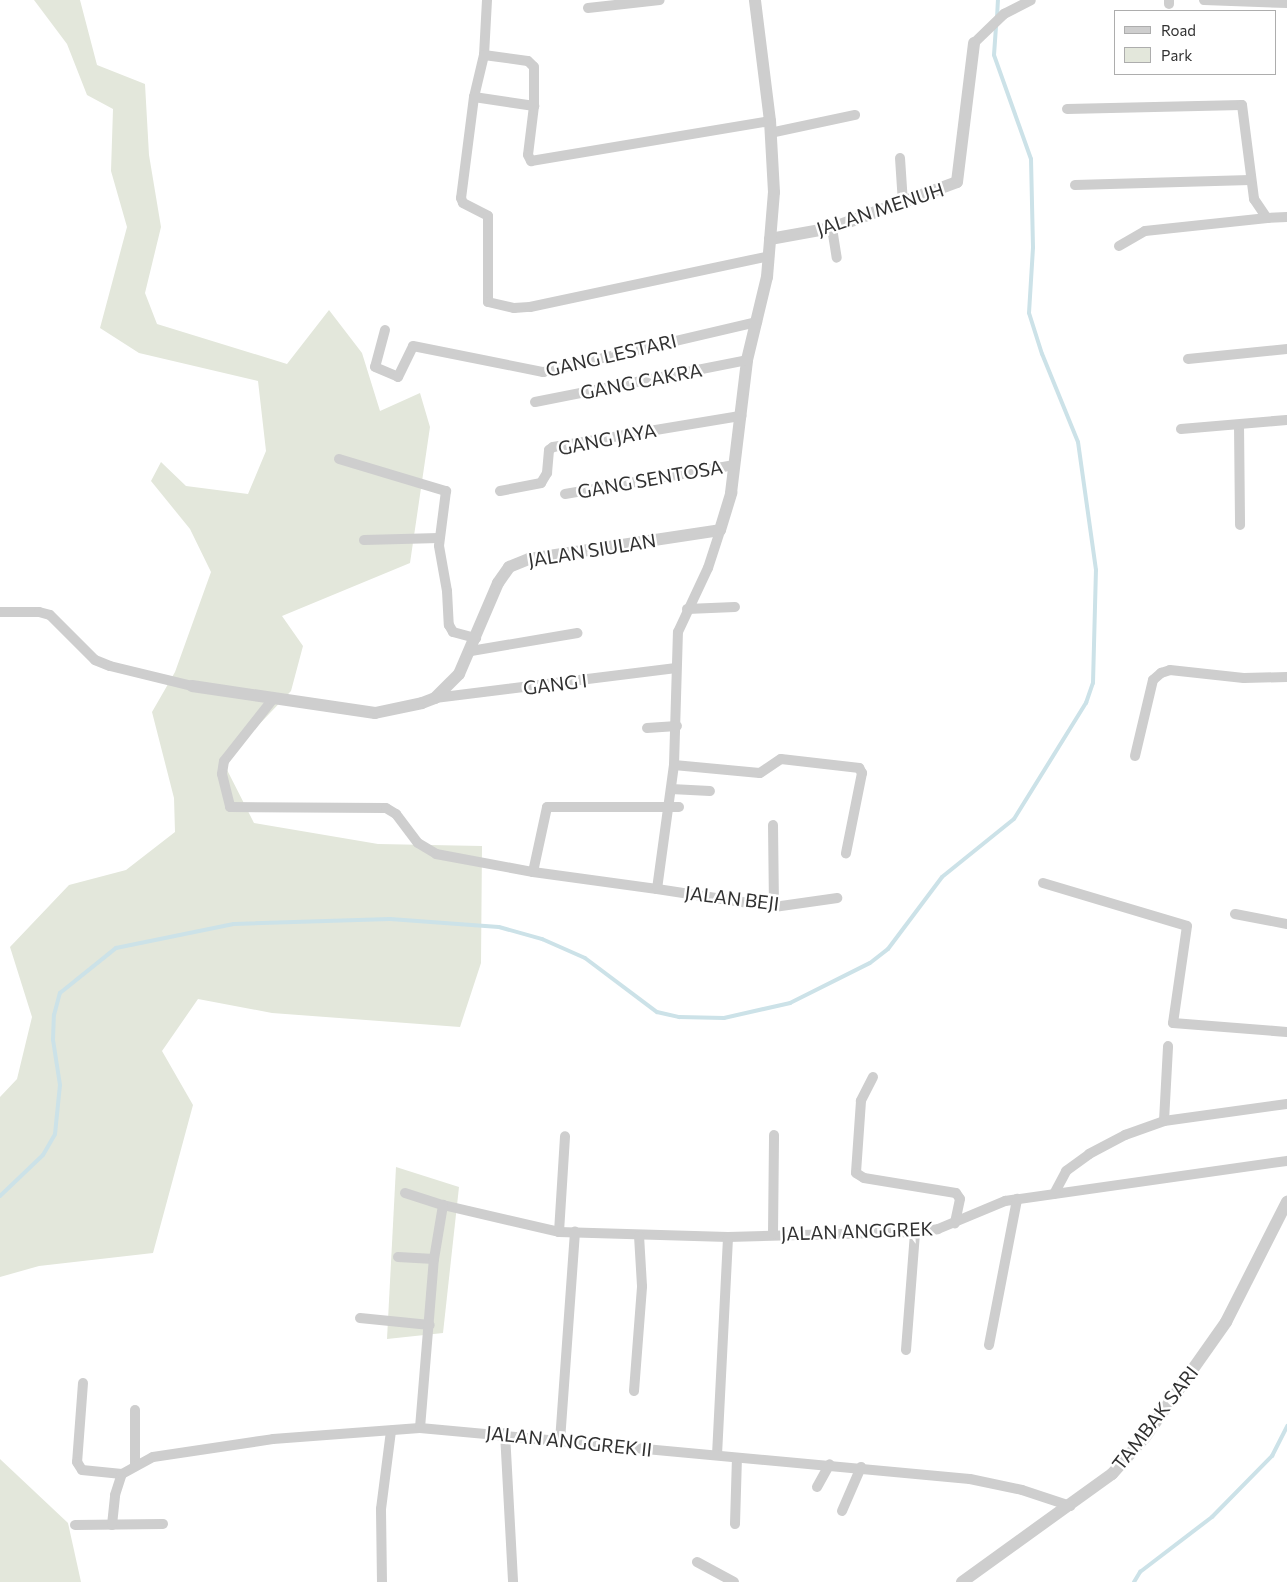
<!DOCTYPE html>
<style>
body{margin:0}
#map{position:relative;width:1287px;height:1582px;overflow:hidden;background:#fff;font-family:Commissioner,sans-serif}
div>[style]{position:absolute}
.green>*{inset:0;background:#e3e7db}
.stream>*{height:4px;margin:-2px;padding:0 2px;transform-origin:2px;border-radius:2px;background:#cce2e8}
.minor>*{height:10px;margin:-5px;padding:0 5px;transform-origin:5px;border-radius:5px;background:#cecece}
.tertiary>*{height:12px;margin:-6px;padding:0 6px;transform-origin:6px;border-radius:6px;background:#cecece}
span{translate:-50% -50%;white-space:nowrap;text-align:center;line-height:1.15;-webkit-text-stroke:5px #fff;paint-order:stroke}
.street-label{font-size:19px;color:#313131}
.legend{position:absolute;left:1114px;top:10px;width:162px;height:65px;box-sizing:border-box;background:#fff;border:1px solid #adadad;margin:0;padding:6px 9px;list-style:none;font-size:15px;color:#313131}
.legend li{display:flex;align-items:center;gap:10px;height:25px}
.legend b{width:25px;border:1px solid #adadad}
</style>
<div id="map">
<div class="green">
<i style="clip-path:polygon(34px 0,80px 0,97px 65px,145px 84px,149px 155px,161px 227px,145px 293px,157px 324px,287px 364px,329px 310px,362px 353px,380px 411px,420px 393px,430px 427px,410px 563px,282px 616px,303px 646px,291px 691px,223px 762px,254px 823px,378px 844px,482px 846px,481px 963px,460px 1027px,272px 1013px,198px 999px,162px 1051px,193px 1105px,153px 1253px,39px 1266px,0 1277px,0 1097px,17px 1079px,32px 1017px,10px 947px,69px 885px,126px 870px,175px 832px,174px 798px,152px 712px,175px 672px,211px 572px,190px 529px,151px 481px,161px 462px,186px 486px,248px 494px,266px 451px,258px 381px,139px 353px,100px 328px,127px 227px,111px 171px,113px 109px,87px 95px,67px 44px)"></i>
<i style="clip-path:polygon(396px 1167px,459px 1187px,443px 1333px,387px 1339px)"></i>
<i style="clip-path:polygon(0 1459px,68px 1523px,81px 1582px,0 1582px)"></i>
</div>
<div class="stream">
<i style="left:997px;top:18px;width:18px;rotate:-87deg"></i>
<i style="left:0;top:1196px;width:59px;rotate:-43.6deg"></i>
<i style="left:43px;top:1155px;width:24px;rotate:-60deg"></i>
<i style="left:55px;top:1134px;width:49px;rotate:-84.2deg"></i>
<i style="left:60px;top:1085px;width:46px;rotate:-98.8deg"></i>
<i style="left:53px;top:1040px;width:25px;rotate:-88deg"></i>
<i style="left:54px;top:1015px;width:23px;rotate:-75deg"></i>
<i style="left:60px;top:993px;width:72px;rotate:-38.8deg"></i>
<i style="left:116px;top:948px;width:120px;rotate:-11.5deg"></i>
<i style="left:234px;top:924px;width:156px;rotate:-1.8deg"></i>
<i style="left:390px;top:919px;width:109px;rotate:4.2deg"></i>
<i style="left:499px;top:927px;width:45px;rotate:15.6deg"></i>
<i style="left:542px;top:939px;width:47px;rotate:23.8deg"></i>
<i style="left:585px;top:958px;width:90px;rotate:36.9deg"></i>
<i style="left:657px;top:1012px;width:23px;rotate:13deg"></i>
<i style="left:679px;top:1017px;width:45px;rotate:1.3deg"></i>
<i style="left:724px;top:1018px;width:68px;rotate:-12.8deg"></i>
<i style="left:790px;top:1003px;width:89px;rotate:-26.6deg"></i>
<i style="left:870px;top:963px;width:23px;rotate:-38deg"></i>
<i style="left:888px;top:949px;width:90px;rotate:-53.1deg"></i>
<i style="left:942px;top:877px;width:92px;rotate:-38.9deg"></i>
<i style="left:1014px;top:819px;width:137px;rotate:-58.2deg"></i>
<i style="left:1086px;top:703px;width:21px;rotate:-71deg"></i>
<i style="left:1093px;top:683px;width:113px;rotate:-88.5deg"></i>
<i style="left:1096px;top:570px;width:129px;rotate:-98deg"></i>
<i style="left:1078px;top:442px;width:95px;rotate:-112.2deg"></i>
<i style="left:1042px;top:354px;width:43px;rotate:-107.6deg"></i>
<i style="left:1029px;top:313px;width:66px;rotate:-86.5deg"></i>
<i style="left:1033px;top:247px;width:88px;rotate:-91.3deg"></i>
<i style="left:1031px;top:159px;width:110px;rotate:-109.6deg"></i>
<i style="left:994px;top:55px;width:30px;rotate:-86deg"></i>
<i style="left:1134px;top:1582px;width:12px;rotate:-59deg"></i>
<i style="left:1140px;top:1572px;width:91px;rotate:-37.4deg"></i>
<i style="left:1212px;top:1517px;width:86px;rotate:-45.5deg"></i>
<i style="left:1272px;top:1456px;width:34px;rotate:-63deg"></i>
</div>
<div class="minor">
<i style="left:487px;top:0;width:55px;rotate:93.1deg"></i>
<i style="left:484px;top:55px;width:44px;rotate:7.8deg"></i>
<i style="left:528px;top:61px;width:8px;rotate:45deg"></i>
<i style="left:534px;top:67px;width:39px;rotate:90deg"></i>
<i style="left:534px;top:106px;width:49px;rotate:97deg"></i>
<i style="left:528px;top:155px;width:7px;rotate:63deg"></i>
<i style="left:531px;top:161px;width:242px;rotate:-9.5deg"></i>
<i style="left:1169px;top:0;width:4px;rotate:90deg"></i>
<i style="left:1204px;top:0;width:83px;rotate:2.1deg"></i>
<i style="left:588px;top:8px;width:72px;rotate:-6.3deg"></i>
<i style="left:974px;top:43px;width:42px;rotate:-44deg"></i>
<i style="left:1004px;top:14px;width:30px;rotate:-27deg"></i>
<i style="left:484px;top:55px;width:43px;rotate:103.4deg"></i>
<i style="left:474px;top:97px;width:102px;rotate:97.3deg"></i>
<i style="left:461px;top:198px;width:5px;rotate:68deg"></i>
<i style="left:463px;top:203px;width:28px;rotate:27deg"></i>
<i style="left:488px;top:216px;width:86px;rotate:90deg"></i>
<i style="left:488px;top:302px;width:27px;rotate:13deg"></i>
<i style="left:514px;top:308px;width:16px;rotate:-4deg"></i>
<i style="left:530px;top:307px;width:244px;rotate:-12deg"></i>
<i style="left:474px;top:97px;width:61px;rotate:8.5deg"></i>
<i style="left:1067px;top:109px;width:175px;rotate:-1.3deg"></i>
<i style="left:1242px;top:105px;width:95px;rotate:82.7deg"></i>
<i style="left:1254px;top:199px;width:23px;rotate:56deg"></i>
<i style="left:1267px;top:218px;width:20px;rotate:-3deg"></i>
<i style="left:770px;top:133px;width:87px;rotate:-12deg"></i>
<i style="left:900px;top:158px;width:45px;rotate:86.2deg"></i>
<i style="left:1075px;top:185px;width:175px;rotate:-1.6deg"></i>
<i style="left:832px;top:228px;width:30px;rotate:81deg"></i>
<i style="left:1119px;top:246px;width:30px;rotate:-30deg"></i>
<i style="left:1145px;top:231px;width:123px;rotate:-6.1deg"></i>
<i style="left:385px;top:330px;width:38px;rotate:105deg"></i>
<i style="left:375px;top:367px;width:25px;rotate:23deg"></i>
<i style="left:398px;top:377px;width:34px;rotate:-64deg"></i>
<i style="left:413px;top:346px;width:133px;rotate:11.3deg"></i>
<i style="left:543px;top:372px;width:220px;rotate:-13.2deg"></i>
<i style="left:1188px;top:359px;width:100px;rotate:-5.8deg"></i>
<i style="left:535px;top:402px;width:216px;rotate:-11.2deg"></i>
<i style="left:1239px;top:425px;width:100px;rotate:89.4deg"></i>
<i style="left:1181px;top:429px;width:106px;rotate:-4.9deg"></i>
<i style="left:339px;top:459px;width:112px;rotate:16.7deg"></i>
<i style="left:446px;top:491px;width:55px;rotate:97.3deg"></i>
<i style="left:439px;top:546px;width:46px;rotate:79.9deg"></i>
<i style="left:447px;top:591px;width:34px;rotate:87deg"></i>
<i style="left:449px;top:625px;width:8px;rotate:60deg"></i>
<i style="left:453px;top:632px;width:24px;rotate:15deg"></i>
<i style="left:500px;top:491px;width:42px;rotate:-11deg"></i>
<i style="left:541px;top:483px;width:12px;rotate:-59deg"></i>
<i style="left:547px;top:473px;width:23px;rotate:-85deg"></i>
<i style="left:549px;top:450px;width:5px;rotate:-37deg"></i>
<i style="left:553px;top:447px;width:191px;rotate:-9.4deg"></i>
<i style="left:565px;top:494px;width:172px;rotate:-9.7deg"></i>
<i style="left:364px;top:540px;width:75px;rotate:-1.5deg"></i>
<i style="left:687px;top:609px;width:48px;rotate:-2.4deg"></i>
<i style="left:0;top:612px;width:39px"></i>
<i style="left:39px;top:612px;width:11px;rotate:15deg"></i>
<i style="left:50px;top:615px;width:64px;rotate:45deg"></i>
<i style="left:95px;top:660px;width:16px;rotate:22deg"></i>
<i style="left:110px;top:666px;width:84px;rotate:13.7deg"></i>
<i style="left:471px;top:651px;width:108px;rotate:-9.6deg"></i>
<i style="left:435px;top:698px;width:243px;rotate:-7.1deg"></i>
<i style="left:273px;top:699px;width:79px;rotate:128.3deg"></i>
<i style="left:224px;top:761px;width:13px;rotate:99deg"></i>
<i style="left:222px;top:774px;width:34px;rotate:76deg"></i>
<i style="left:230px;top:807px;width:156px;rotate:0.4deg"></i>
<i style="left:386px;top:808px;width:12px;rotate:31deg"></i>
<i style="left:396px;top:814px;width:36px;rotate:53deg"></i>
<i style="left:418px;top:843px;width:21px;rotate:31deg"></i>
<i style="left:436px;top:854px;width:99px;rotate:10.5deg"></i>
<i style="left:533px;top:872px;width:125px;rotate:7.8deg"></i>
<i style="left:657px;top:889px;width:125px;rotate:-82.2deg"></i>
<i style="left:674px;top:765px;width:133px;rotate:-88.3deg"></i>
<i style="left:678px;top:632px;width:71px;rotate:-64.9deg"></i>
<i style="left:708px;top:568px;width:40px;rotate:-72deg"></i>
<i style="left:647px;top:728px;width:30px;rotate:-4deg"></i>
<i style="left:1135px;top:756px;width:78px;rotate:-76.7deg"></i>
<i style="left:1153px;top:680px;width:11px;rotate:-41deg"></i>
<i style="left:1161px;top:673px;width:9px;rotate:-18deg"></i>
<i style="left:1170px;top:670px;width:74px;rotate:6.2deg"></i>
<i style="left:1244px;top:678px;width:43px;rotate:-1.3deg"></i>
<i style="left:674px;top:765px;width:86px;rotate:5.3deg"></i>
<i style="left:760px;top:773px;width:25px;rotate:-34deg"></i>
<i style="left:781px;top:759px;width:79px;rotate:6.6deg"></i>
<i style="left:859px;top:768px;width:6px;rotate:59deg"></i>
<i style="left:862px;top:773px;width:82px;rotate:101.3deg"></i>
<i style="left:671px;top:789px;width:39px;rotate:3deg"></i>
<i style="left:773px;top:825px;width:82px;rotate:89.3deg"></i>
<i style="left:533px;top:872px;width:66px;rotate:-77.8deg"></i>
<i style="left:547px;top:807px;width:132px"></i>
<i style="left:1043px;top:883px;width:150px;rotate:16.6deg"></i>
<i style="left:1187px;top:926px;width:98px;rotate:98.2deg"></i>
<i style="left:1173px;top:1023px;width:114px;rotate:4.5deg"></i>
<i style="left:657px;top:889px;width:118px;rotate:8.7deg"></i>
<i style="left:774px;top:907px;width:64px;rotate:-8.1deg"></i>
<i style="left:1235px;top:914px;width:53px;rotate:10.9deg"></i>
<i style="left:873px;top:1077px;width:27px;rotate:117deg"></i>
<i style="left:861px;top:1101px;width:72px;rotate:94deg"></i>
<i style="left:856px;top:1173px;width:9px;rotate:32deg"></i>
<i style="left:864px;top:1178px;width:93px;rotate:9.3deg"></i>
<i style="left:956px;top:1193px;width:7px;rotate:56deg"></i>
<i style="left:960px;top:1199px;width:25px;rotate:102deg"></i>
<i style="left:1164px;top:1121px;width:75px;rotate:-86.9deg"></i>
<i style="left:405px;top:1193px;width:40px;rotate:18deg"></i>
<i style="left:443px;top:1205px;width:119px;rotate:13.1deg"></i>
<i style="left:559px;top:1232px;width:169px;rotate:1.7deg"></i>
<i style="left:728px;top:1237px;width:187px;rotate:-1.5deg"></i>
<i style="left:915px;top:1232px;width:23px;rotate:-7deg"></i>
<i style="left:938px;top:1229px;width:73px;rotate:-22.7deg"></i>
<i style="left:1005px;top:1201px;width:285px;rotate:-8.1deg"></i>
<i style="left:1054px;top:1194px;width:26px;rotate:-62deg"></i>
<i style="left:1066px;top:1171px;width:29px;rotate:-36deg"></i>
<i style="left:1089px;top:1154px;width:41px;rotate:-27.8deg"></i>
<i style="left:1125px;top:1135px;width:41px;rotate:-19.7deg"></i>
<i style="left:1164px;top:1121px;width:124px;rotate:-7.9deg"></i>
<i style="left:559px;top:1232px;width:96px;rotate:-86.4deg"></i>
<i style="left:773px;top:1234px;width:99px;rotate:-89.4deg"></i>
<i style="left:398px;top:1257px;width:36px;rotate:3deg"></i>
<i style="left:360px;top:1318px;width:70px;rotate:5.7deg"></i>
<i style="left:989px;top:1345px;width:149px;rotate:-79.1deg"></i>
<i style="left:906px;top:1350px;width:118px;rotate:-85.6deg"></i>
<i style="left:83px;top:1383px;width:79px;rotate:94.3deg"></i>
<i style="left:77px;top:1462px;width:9px;rotate:58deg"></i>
<i style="left:82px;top:1470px;width:40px;rotate:5.7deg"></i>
<i style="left:634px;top:1391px;width:105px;rotate:-85.6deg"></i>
<i style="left:642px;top:1286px;width:50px;rotate:-93.4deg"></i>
<i style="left:420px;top:1428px;width:170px;rotate:-85.3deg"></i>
<i style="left:434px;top:1259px;width:55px;rotate:-80.5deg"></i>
<i style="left:505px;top:1433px;width:149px;rotate:86.9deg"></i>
<i style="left:560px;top:1441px;width:210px;rotate:-85.9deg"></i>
<i style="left:717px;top:1455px;width:218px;rotate:-87.1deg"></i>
<i style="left:135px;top:1465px;width:55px;rotate:-90deg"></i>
<i style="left:817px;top:1487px;width:26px;rotate:-61deg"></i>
<i style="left:842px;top:1511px;width:48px;rotate:-66.6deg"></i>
<i style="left:735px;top:1524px;width:66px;rotate:-88.3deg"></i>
<i style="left:75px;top:1525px;width:88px;rotate:-0.7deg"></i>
<i style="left:112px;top:1525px;width:30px;rotate:-84deg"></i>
<i style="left:115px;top:1495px;width:22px;rotate:-72deg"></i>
<i style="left:122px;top:1474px;width:35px;rotate:-29deg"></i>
<i style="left:153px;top:1457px;width:121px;rotate:-8.5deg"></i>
<i style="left:273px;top:1439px;width:147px;rotate:-4.3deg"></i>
<i style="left:420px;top:1428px;width:552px;rotate:5.3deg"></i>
<i style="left:970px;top:1479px;width:53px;rotate:11.9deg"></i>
<i style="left:1022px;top:1490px;width:51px;rotate:18.4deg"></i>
<i style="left:697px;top:1562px;width:42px;rotate:28.4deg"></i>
<i style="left:382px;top:1582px;width:73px;rotate:-90.8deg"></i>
<i style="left:381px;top:1509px;width:79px;rotate:-82.7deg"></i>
</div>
<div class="tertiary">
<i style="left:770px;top:239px;width:63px;rotate:-10.1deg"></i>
<i style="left:832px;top:228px;width:133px;rotate:-20.2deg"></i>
<i style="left:957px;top:182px;width:140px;rotate:-83deg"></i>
<i style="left:192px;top:686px;width:185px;rotate:8.4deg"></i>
<i style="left:375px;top:713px;width:48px;rotate:-12deg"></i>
<i style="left:422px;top:703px;width:14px;rotate:-21deg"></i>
<i style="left:435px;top:698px;width:34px;rotate:-45deg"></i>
<i style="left:459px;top:674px;width:99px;rotate:-66.8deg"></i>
<i style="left:498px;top:583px;width:19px;rotate:-55deg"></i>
<i style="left:509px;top:567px;width:22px;rotate:-22deg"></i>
<i style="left:529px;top:559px;width:193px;rotate:-8.6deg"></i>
<i style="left:720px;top:530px;width:39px;rotate:-73deg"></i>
<i style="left:731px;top:493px;width:134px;rotate:-83.1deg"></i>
<i style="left:747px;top:360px;width:85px;rotate:-76.5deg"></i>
<i style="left:767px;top:277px;width:85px;rotate:-85.3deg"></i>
<i style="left:774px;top:192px;width:71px;rotate:-93.2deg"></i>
<i style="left:770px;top:121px;width:122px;rotate:-97.1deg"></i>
<i style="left:962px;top:1582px;width:185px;rotate:-35.8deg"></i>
<i style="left:1112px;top:1474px;width:50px;rotate:-48.3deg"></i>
<i style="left:1145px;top:1437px;width:141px;rotate:-54.8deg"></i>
<i style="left:1226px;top:1322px;width:135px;rotate:-63.1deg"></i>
</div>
<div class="street-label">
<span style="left:880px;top:209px;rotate:-18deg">JALAN MENUH</span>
<span style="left:611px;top:355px;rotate:-13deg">GANG LESTARI</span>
<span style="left:641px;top:381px;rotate:-11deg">GANG CAKRA</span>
<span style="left:607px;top:439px;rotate:-11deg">GANG JAYA</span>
<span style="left:650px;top:479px;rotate:-10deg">GANG SENTOSA</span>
<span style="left:592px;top:550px;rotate:-9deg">JALAN SIULAN</span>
<span style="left:555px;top:684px;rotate:-7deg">GANG I</span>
<span style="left:732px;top:898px;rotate:7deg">JALAN BEJI</span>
<span style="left:857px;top:1231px;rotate:-2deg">JALAN ANGGREK</span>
<span style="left:1155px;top:1418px;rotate:-52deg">TAMBAK SARI</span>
<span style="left:569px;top:1441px;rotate:6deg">JALAN ANGGREK II</span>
</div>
<ul class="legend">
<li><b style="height:6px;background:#cecece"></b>Road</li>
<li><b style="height:14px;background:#e3e7db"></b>Park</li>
</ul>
</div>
